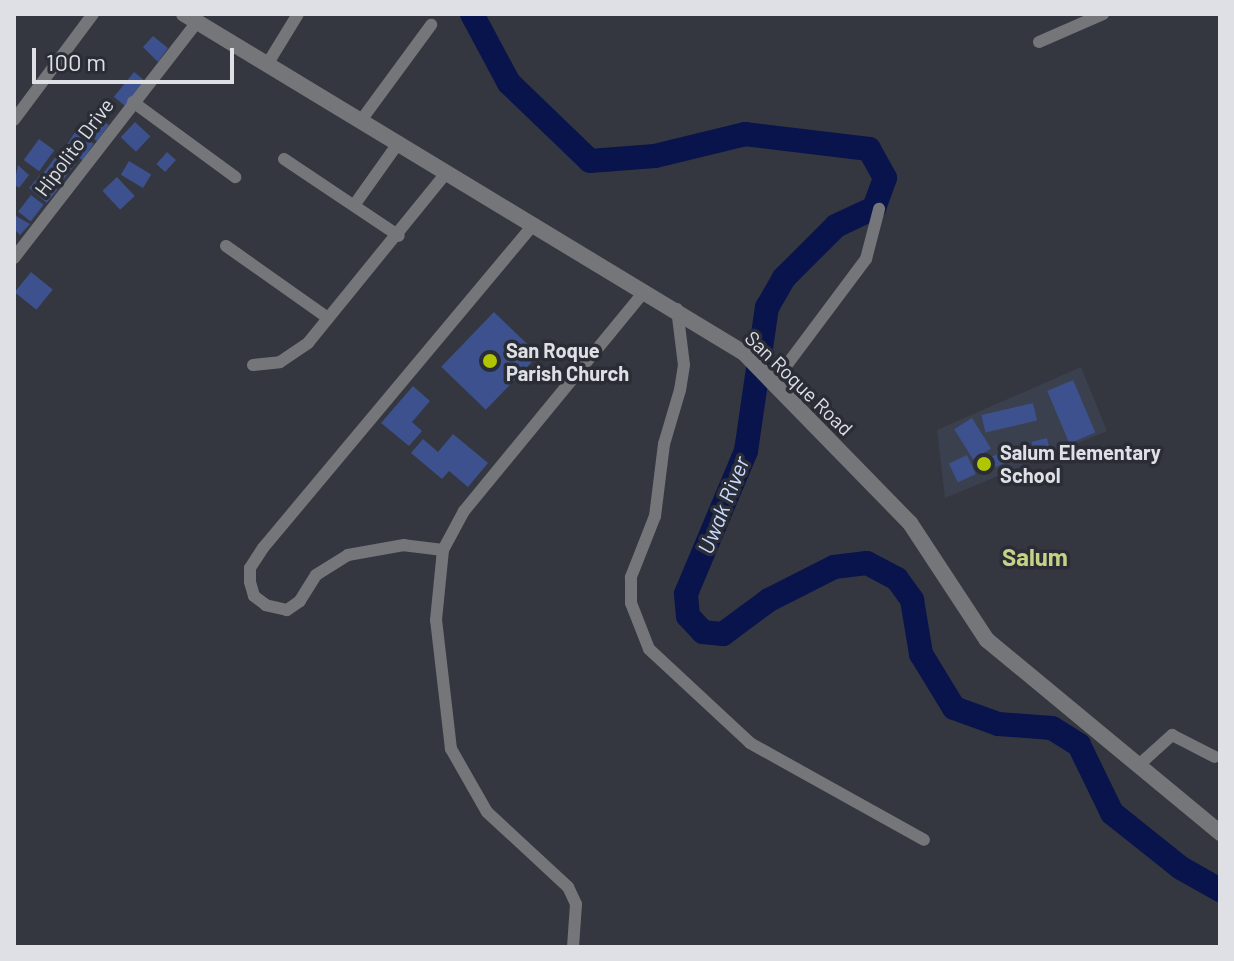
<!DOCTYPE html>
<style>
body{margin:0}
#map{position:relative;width:1234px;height:961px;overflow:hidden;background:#34373f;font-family:Barlow,sans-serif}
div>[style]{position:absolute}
.built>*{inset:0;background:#3a404d}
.river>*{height:24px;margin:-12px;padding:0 12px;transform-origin:12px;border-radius:12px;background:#08144b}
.building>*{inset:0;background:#3c518d;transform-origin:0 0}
.minor>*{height:12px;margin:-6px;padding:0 6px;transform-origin:6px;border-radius:6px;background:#75767a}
.tertiary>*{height:16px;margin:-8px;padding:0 8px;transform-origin:8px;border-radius:8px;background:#75767a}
.dots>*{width:22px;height:22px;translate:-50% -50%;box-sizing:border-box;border:4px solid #2a2d35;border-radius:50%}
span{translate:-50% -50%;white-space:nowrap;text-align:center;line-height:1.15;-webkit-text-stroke:7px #2a2d35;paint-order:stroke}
.street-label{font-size:20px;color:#dee0e5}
.poi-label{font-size:20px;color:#dee0e5;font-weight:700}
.left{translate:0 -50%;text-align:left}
.water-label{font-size:22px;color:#cbdbff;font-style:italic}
.quarter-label{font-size:24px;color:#c4d286;font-weight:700}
.frame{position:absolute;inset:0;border:16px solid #dee0e5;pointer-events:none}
.scale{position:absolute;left:32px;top:48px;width:202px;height:36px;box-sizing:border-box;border:4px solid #dee0e5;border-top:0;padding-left:10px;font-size:24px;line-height:28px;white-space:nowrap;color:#dee0e5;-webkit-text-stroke:6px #2a2d35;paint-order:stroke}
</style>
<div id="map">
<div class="built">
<i style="clip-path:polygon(1081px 367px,1107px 431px,945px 498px,937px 430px)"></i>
</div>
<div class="river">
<i style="left:472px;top:14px;width:78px;rotate:61.8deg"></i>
<i style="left:509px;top:83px;width:112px;rotate:43.9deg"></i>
<i style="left:590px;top:161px;width:65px;rotate:-4.4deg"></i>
<i style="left:655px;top:156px;width:93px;rotate:-13.7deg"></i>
<i style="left:745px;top:134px;width:125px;rotate:6.9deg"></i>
<i style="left:869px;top:149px;width:33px;rotate:61deg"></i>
<i style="left:885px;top:178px;width:32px;rotate:110deg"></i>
<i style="left:874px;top:208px;width:42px;rotate:154.7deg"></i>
<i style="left:836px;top:226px;width:74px;rotate:135deg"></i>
<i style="left:784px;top:278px;width:34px;rotate:120deg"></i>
<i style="left:767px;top:307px;width:146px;rotate:98.3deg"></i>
<i style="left:746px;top:451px;width:155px;rotate:112.8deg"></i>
<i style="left:686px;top:594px;width:22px;rotate:85deg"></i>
<i style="left:688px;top:616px;width:22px;rotate:47deg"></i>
<i style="left:703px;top:632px;width:20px;rotate:6deg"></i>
<i style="left:723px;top:634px;width:57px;rotate:-36.5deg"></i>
<i style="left:769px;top:600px;width:73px;rotate:-26.9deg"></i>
<i style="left:834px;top:567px;width:33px;rotate:-7deg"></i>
<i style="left:867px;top:563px;width:34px;rotate:28deg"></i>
<i style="left:897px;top:579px;width:26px;rotate:54deg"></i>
<i style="left:912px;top:600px;width:55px;rotate:80.5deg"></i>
<i style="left:921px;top:654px;width:63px;rotate:58.6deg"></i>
<i style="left:954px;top:708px;width:47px;rotate:20deg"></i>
<i style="left:998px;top:724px;width:54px;rotate:4.2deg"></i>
<i style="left:1052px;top:728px;width:32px;rotate:32deg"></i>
<i style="left:1079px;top:745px;width:76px;rotate:64.1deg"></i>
<i style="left:1112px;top:813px;width:88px;rotate:38.6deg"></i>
<i style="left:1181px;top:868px;width:45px;rotate:29.4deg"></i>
</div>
<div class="building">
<i style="clip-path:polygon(153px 36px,168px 48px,158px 62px,143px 47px)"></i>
<i style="left:134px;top:72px;width:14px;height:32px;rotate:39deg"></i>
<i style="clip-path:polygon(92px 115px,109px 125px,97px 141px,80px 129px)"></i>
<i style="left:135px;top:122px;width:21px;height:21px;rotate:43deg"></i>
<i style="left:75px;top:132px;width:22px;height:20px;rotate:32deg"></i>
<i style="left:39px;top:139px;width:19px;height:26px;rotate:36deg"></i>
<i style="left:60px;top:151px;width:20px;height:27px;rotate:37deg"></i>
<i style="left:167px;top:152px;width:12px;height:16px;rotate:42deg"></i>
<i style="left:129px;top:161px;width:26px;height:16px;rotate:31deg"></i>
<i style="clip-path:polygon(18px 165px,29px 175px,19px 188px,14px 184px)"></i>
<i style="left:40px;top:175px;width:23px;height:17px;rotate:40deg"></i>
<i style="left:117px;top:177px;width:26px;height:20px;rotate:47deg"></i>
<i style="left:31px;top:195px;width:16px;height:21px;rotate:38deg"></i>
<i style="clip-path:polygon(16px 216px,30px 224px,20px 235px,14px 229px)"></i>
<i style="left:31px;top:272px;width:28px;height:26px;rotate:39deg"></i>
<i style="left:494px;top:312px;width:62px;height:76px;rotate:44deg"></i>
<i style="left:1073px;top:380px;width:57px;height:28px;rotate:67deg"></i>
<i style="clip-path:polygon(413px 386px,430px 401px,412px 422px,422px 431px,409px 446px,381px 423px)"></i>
<i style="left:1033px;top:403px;width:18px;height:53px;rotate:77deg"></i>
<i style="left:972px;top:418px;width:36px;height:21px;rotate:58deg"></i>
<i style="clip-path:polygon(453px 434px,488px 463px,468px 487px,449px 471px,442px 479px,411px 453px,423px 439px,438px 452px)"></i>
<i style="left:1047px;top:438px;width:12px;height:16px;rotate:76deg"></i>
<i style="left:1027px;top:444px;width:12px;height:16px;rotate:76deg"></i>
<i style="left:1003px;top:452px;width:11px;height:17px;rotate:68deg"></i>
<i style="left:967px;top:455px;width:21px;height:20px;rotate:65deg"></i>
</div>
<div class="minor">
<i style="left:1039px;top:42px;width:70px;rotate:-23.6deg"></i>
<i style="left:268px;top:63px;width:57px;rotate:-58.5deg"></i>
<i style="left:133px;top:102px;width:127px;rotate:36.3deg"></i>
<i style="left:362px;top:119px;width:117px;rotate:-53.7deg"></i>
<i style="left:14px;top:120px;width:132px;rotate:-53.3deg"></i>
<i style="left:284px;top:159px;width:138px;rotate:33.8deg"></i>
<i style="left:355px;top:204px;width:76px;rotate:-54.6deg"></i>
<i style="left:226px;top:246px;width:125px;rotate:35.2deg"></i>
<i style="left:14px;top:258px;width:299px;rotate:-52.2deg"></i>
<i style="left:677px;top:309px;width:56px;rotate:82.9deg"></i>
<i style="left:684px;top:365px;width:25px;rotate:99deg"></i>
<i style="left:680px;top:390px;width:56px;rotate:106.5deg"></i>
<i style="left:664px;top:444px;width:73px;rotate:97.1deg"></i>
<i style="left:655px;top:516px;width:66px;rotate:111.5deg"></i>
<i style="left:631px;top:577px;width:26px;rotate:90deg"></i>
<i style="left:631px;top:603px;width:49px;rotate:68.6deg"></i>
<i style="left:649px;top:649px;width:138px;rotate:42.9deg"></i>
<i style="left:750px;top:743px;width:199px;rotate:29.1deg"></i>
<i style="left:253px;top:365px;width:27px;rotate:-6deg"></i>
<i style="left:280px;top:362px;width:34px;rotate:-34deg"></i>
<i style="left:308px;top:343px;width:220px;rotate:-50.9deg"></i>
<i style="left:774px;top:382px;width:154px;rotate:-53.2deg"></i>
<i style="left:866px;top:259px;width:52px;rotate:-75.4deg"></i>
<i style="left:443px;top:550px;width:39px;rotate:-173deg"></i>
<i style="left:404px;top:545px;width:57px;rotate:169.9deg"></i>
<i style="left:348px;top:555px;width:38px;rotate:148deg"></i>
<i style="left:316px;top:575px;width:31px;rotate:122deg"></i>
<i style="left:300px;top:601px;width:16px;rotate:145deg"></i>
<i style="left:287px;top:610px;width:22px;rotate:-167deg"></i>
<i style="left:266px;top:605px;width:15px;rotate:-143deg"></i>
<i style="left:254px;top:596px;width:15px;rotate:-106deg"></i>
<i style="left:250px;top:582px;width:14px;rotate:-90deg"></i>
<i style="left:250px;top:568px;width:24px;rotate:-57deg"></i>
<i style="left:263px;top:548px;width:422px;rotate:-50.1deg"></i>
<i style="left:1141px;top:763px;width:42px;rotate:-42.1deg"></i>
<i style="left:1172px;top:735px;width:48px;rotate:27.1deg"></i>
<i style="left:573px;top:947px;width:43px;rotate:-86deg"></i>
<i style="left:576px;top:904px;width:19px;rotate:-115deg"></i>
<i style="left:568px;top:887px;width:110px;rotate:-137.2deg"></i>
<i style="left:487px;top:812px;width:73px;rotate:-119.7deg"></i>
<i style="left:451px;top:749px;width:130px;rotate:-96.6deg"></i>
<i style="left:436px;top:620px;width:70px;rotate:-84.3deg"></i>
<i style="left:443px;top:550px;width:44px;rotate:-61.7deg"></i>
<i style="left:464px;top:511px;width:285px;rotate:-50.6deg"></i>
</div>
<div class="tertiary">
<i style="left:184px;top:14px;width:655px;rotate:31.19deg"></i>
<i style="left:744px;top:353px;width:238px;rotate:45.7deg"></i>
<i style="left:910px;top:523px;width:140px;rotate:56.7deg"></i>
<i style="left:987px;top:640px;width:303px;rotate:39.6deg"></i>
</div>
<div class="dots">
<i style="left:490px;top:361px;background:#b0c503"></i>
<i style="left:984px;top:464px;background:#b0c503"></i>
</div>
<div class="street-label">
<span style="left:74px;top:147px;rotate:-53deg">Hipolito Drive</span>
<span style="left:799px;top:383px;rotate:44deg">San Roque Road</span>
</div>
<div class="poi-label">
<span class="left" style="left:506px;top:362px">San Roque<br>Parish Church</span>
<span class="left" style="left:1000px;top:464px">Salum Elementary<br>School</span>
</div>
<div class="water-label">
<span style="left:723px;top:505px;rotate:-68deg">Uwak River</span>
</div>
<div class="quarter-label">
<span style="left:1035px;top:557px">Salum</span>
</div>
<div class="frame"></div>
<div class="scale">100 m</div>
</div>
